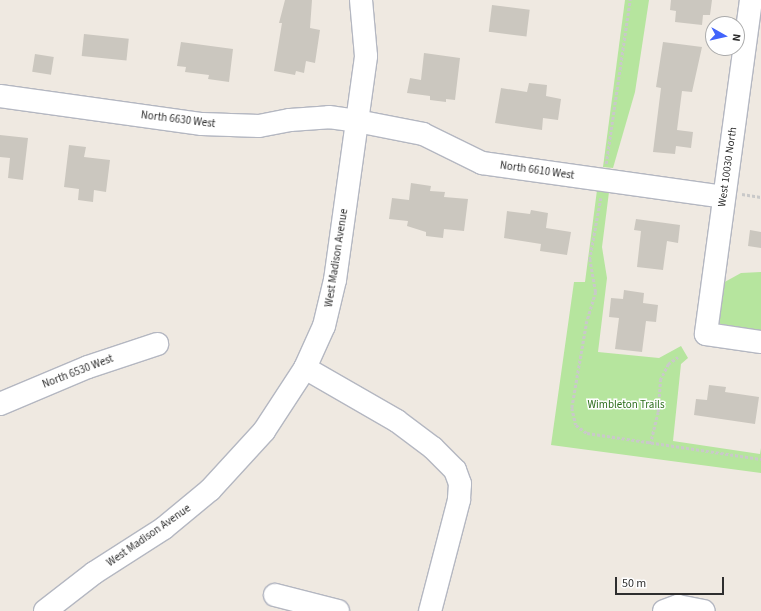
<!DOCTYPE html>
<style>
body{margin:0}
#map{position:relative;width:761px;height:611px;overflow:hidden;background:#efe9e1;font-family:"Source Sans 3",sans-serif}
div>[style]{position:absolute}
.green>*{inset:0;background:#b6e59e}
.building>*{inset:0;background:#cbc7bf;transform-origin:0 0}
.path>*{height:2.5px;margin-top:-1.25px;transform-origin:0;background:repeating-linear-gradient(90deg,#c9c9c9 0 3px,transparent 0 5px)}
.roads{filter:drop-shadow(1px 0 #b4b7c1) drop-shadow(-1px 0 #b4b7c1) drop-shadow(0 1px #b4b7c1) drop-shadow(0 -1px #b4b7c1)}
.minor>*{height:22px;margin:-11px;padding:0 11px;transform-origin:11px;border-radius:11px;background:#fff}
span{translate:-50% -50%;white-space:nowrap;text-align:center;line-height:1.15;-webkit-text-stroke:3px #fff;paint-order:stroke}
.street-label{font-size:11px;color:#2e2e2e}
.park-label{font-size:11px;color:#2c6e1b}
.north{position:absolute;left:705px;top:16px;width:40px;height:40px;box-sizing:border-box;background:#fff;border:1px solid #ababab;border-radius:50%;rotate:98deg;font-size:11px;font-weight:700;line-height:16px;text-align:center;color:#2e2e2e}
.north::after{content:'';display:block;margin:auto;width:14px;height:18px;background:#4264fb;clip-path:polygon(50% 0,100% 100%,50% 72%,0 100%)}
.scale{position:absolute;left:615px;top:577px;width:109px;height:18px;box-sizing:border-box;border:2px solid #2e2e2e;border-top:0;padding-left:5px;font-size:12px;line-height:14px;white-space:nowrap;color:#2e2e2e;-webkit-text-stroke:3px #fff;paint-order:stroke}
</style>
<div id="map">
<div class="green">
<i style="clip-path:polygon(625px 0,649px 0,635px 92px,613px 168px,603px 167px)"></i>
<i style="clip-path:polygon(597px 190px,609px 192px,602px 247px,607px 278px,598px 352px,659px 358px,681px 346px,688px 358px,681px 364px,673px 441px,760px 454px,761px 448px,761px 473px,551px 445px,574px 282px,585px 282px)"></i>
<i style="clip-path:polygon(761px 272px,761px 331px,716px 323px,721px 284px,741px 273px)"></i>
</div>
<div class="building">
<i style="clip-path:polygon(285px 0,312px 0,310px 28px,320px 30px,315px 63px,306px 61px,304px 73px,296px 71px,295px 75px,274px 71px,282px 23px,279px 23px)"></i>
<i style="clip-path:polygon(671px 0,712px 0,710px 15px,703px 15px,702px 25px,675px 22px,676px 11px,670px 10px)"></i>
<i style="left:492px;top:5px;width:38px;height:27px;rotate:7deg"></i>
<i style="left:84px;top:34px;width:45px;height:22px;rotate:6deg"></i>
<i style="clip-path:polygon(181px 42px,233px 49px,229px 82px,208px 79px,209px 75px,185px 72px,186px 67px,177px 66px)"></i>
<i style="clip-path:polygon(663px 42px,702px 47px,692px 92px,682px 91px,677px 130px,693px 132px,691px 148px,676px 146px,675px 154px,653px 152px,661px 88px,656px 87px)"></i>
<i style="clip-path:polygon(424px 53px,460px 58px,455px 100px,446px 99px,446px 102px,430px 100px,430px 96px,407px 93px,410px 78px,421px 80px)"></i>
<i style="left:35px;top:54px;width:19px;height:18px;rotate:9deg"></i>
<i style="clip-path:polygon(529px 83px,547px 85px,546px 96px,561px 99px,558px 120px,543px 118px,542px 130px,495px 123px,501px 88px,527px 92px)"></i>
<i style="clip-path:polygon(0 135px,28px 138px,23px 180px,8px 178px,10px 158px,0 157px)"></i>
<i style="clip-path:polygon(69px 145px,86px 147px,84px 157px,110px 160px,106px 192px,94px 190px,93px 202px,78px 200px,79px 189px,64px 187px)"></i>
<i style="clip-path:polygon(411px 183px,431px 186px,430px 191px,445px 192px,444px 197px,468px 199px,464px 231px,444px 229px,443px 238px,426px 236px,426px 232px,407px 226px,408px 221px,389px 219px,392px 198px,409px 200px)"></i>
<i style="clip-path:polygon(531px 210px,548px 213px,546px 228px,571px 232px,567px 255px,540px 251px,541px 244px,504px 238px,507px 211px,530px 214px)"></i>
<i style="clip-path:polygon(636px 219px,680px 225px,678px 243px,667px 241px,663px 270px,637px 267px,641px 231px,634px 230px)"></i>
<i style="clip-path:polygon(750px 230px,761px 232px,761px 248px,748px 246px)"></i>
<i style="clip-path:polygon(624px 290px,644px 293px,643px 303px,658px 305px,656px 322px,646px 321px,642px 352px,615px 349px,619px 318px,609px 317px,611px 298px,623px 299px)"></i>
<i style="clip-path:polygon(709px 385px,726px 387px,725px 392px,759px 397px,755px 424px,694px 415px,696px 399px,707px 400px)"></i>
</div>
<div class="path">
<i style="left:606px;top:164px;width:166px;rotate:-81.7deg"></i>
<i style="left:742px;top:194px;width:19px;rotate:9deg"></i>
<i style="left:601px;top:198px;width:62px;rotate:100.2deg"></i>
<i style="left:590px;top:259px;width:34px;rotate:80deg"></i>
<i style="left:596px;top:292px;width:30px;rotate:107deg"></i>
<i style="left:587px;top:321px;width:88px;rotate:99.8deg"></i>
<i style="left:572px;top:408px;width:17px;rotate:77deg"></i>
<i style="left:576px;top:425px;width:14px;rotate:36deg"></i>
<i style="left:587px;top:433px;width:176px;rotate:8.5deg"></i>
<i style="left:650px;top:444px;width:33px;rotate:-76deg"></i>
<i style="left:658px;top:412px;width:32px;rotate:-86deg"></i>
<i style="left:660px;top:380px;width:18px;rotate:-63deg"></i>
<i style="left:668px;top:364px;width:12px;rotate:-35deg"></i>
</div>
<div class="roads">
<div class="minor">
<i style="left:751px;top:0;width:337px;rotate:97.7deg"></i>
<i style="left:706px;top:334px;width:56px;rotate:8.3deg"></i>
<i style="left:0;top:96px;width:204px;rotate:7.9deg"></i>
<i style="left:202px;top:124px;width:57px;rotate:2deg"></i>
<i style="left:259px;top:126px;width:32px;rotate:-11deg"></i>
<i style="left:290px;top:120px;width:39px;rotate:-4deg"></i>
<i style="left:329px;top:117px;width:28px;rotate:8deg"></i>
<i style="left:357px;top:121px;width:67px;rotate:11.1deg"></i>
<i style="left:423px;top:134px;width:66px;rotate:26.2deg"></i>
<i style="left:482px;top:163px;width:244px;rotate:8deg"></i>
<i style="left:305px;top:368px;width:106px;rotate:29.9deg"></i>
<i style="left:397px;top:421px;width:45px;rotate:36.9deg"></i>
<i style="left:433px;top:448px;width:31px;rotate:45deg"></i>
<i style="left:455px;top:470px;width:15px;rotate:70deg"></i>
<i style="left:460px;top:484px;width:16px;rotate:94deg"></i>
<i style="left:459px;top:500px;width:115px;rotate:104.6deg"></i>
<i style="left:0;top:404px;width:95px;rotate:-22.8deg"></i>
<i style="left:88px;top:367px;width:73px;rotate:-18.4deg"></i>
<i style="left:275px;top:595px;width:65px;rotate:14.3deg"></i>
<i style="left:45px;top:611px;width:62px;rotate:-37.8deg"></i>
<i style="left:94px;top:573px;width:83px;rotate:-32.7deg"></i>
<i style="left:164px;top:528px;width:60px;rotate:-39.6deg"></i>
<i style="left:210px;top:490px;width:80px;rotate:-47.5deg"></i>
<i style="left:264px;top:431px;width:75px;rotate:-56.9deg"></i>
<i style="left:305px;top:368px;width:46px;rotate:-65.7deg"></i>
<i style="left:324px;top:326px;width:47px;rotate:-76.6deg"></i>
<i style="left:335px;top:280px;width:226px;rotate:-82.1deg"></i>
<i style="left:366px;top:56px;width:56px;rotate:-95.1deg"></i>
<i style="left:664px;top:611px;width:15px;rotate:-20deg"></i>
<i style="left:678px;top:606px;width:26px;rotate:11deg"></i>
</div>
</div>
<div class="street-label">
<span style="left:178px;top:120px;rotate:7deg">North 6630 West</span>
<span style="left:728px;top:167px;rotate:-82deg">West 10030 North</span>
<span style="left:537px;top:171px;rotate:8deg">North 6610 West</span>
<span style="left:337px;top:258px;rotate:-81deg">West Madison Avenue</span>
<span style="left:78px;top:372px;rotate:-21deg">North 6530 West</span>
<span style="left:149px;top:536px;rotate:-35deg">West Madison Avenue</span>
</div>
<div class="park-label">
<span style="left:626px;top:405px">Wimbleton Trails</span>
</div>
<div class="north">N</div>
<div class="scale">50 m</div>
</div>
